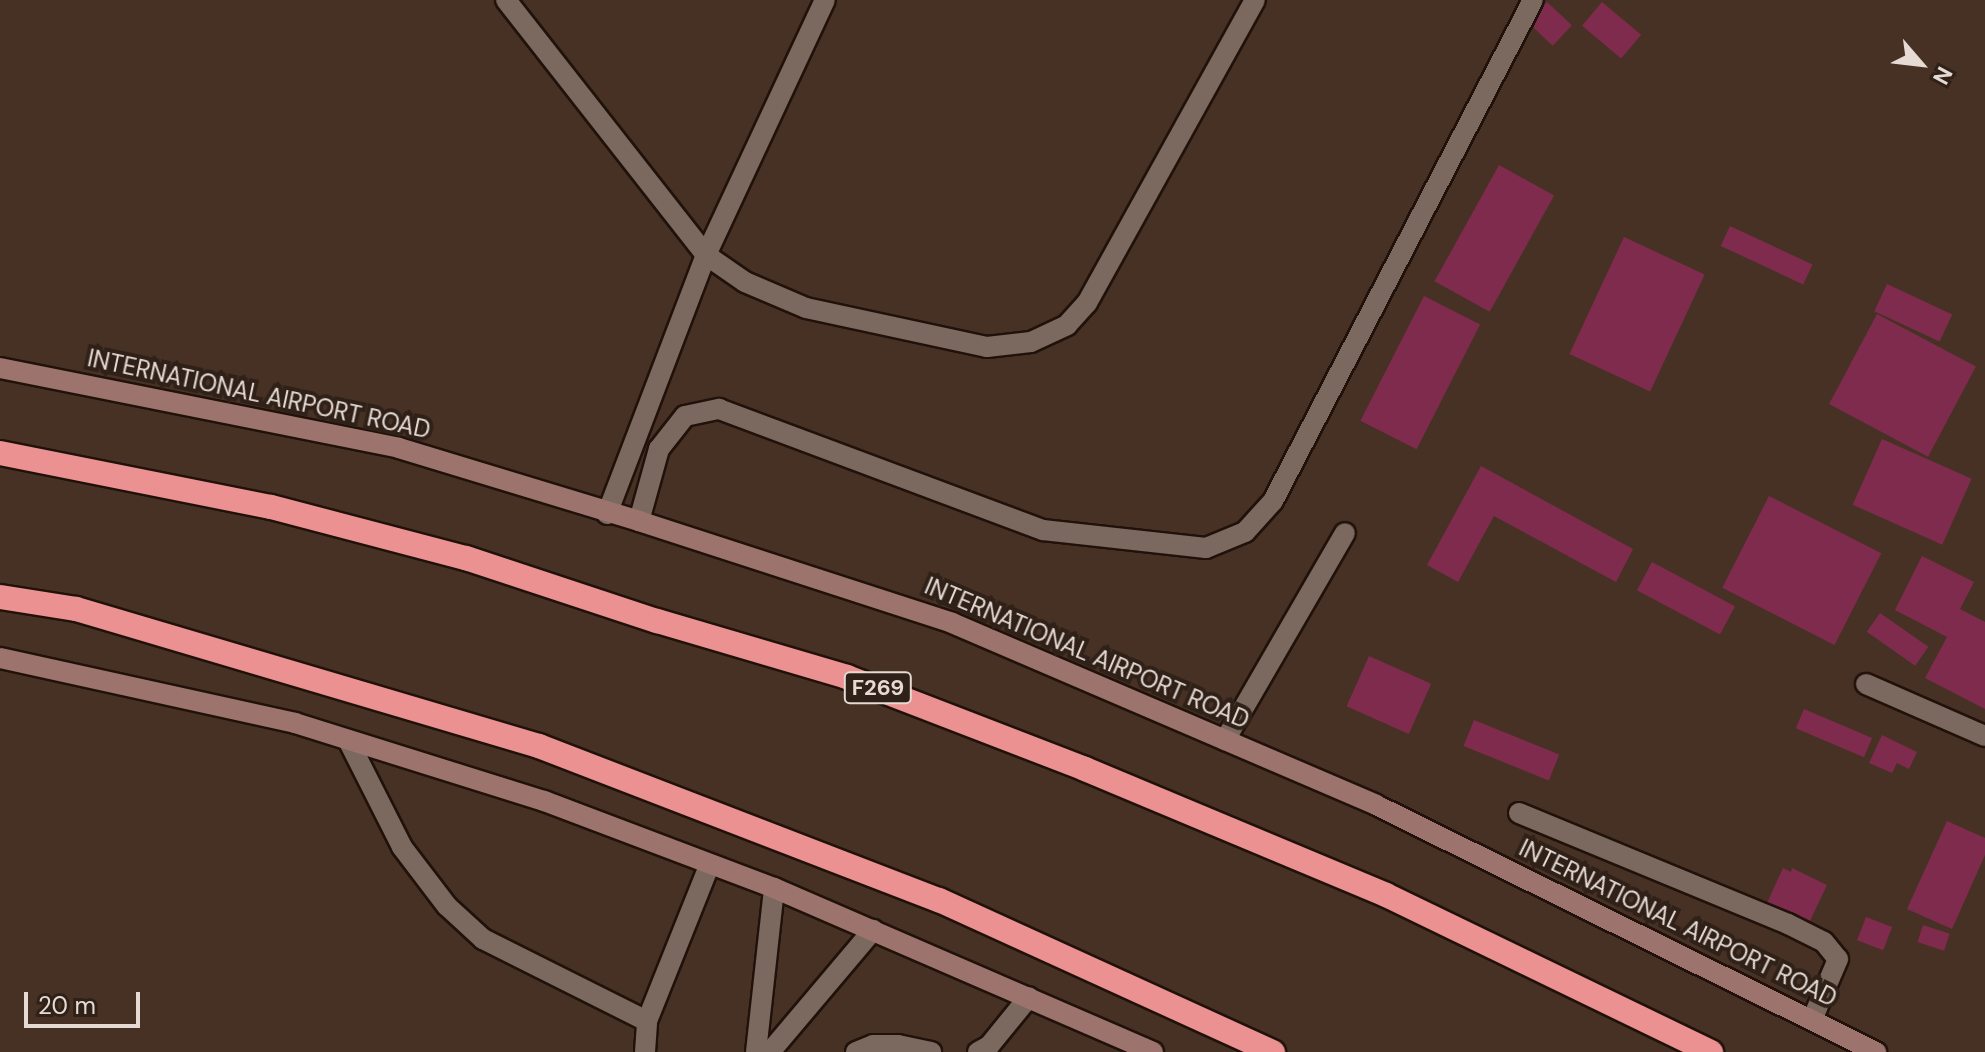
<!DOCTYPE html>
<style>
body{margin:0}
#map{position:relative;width:1985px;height:1052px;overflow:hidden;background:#3a2a21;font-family:"DM Sans",sans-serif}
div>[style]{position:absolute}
.built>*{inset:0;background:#473125;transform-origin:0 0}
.building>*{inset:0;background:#7f2b4e;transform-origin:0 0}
.roads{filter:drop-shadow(2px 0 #20120a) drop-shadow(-2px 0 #20120a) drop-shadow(0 2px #20120a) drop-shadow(0 -2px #20120a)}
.lane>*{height:20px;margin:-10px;padding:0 10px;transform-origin:10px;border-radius:10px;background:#7b685e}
.street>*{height:20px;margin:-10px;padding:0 10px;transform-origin:10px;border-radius:10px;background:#7b685e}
.secondary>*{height:20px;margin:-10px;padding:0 10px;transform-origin:10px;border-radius:10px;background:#9d746d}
.highway>*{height:24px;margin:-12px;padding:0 12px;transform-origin:12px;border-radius:12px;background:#eb9191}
span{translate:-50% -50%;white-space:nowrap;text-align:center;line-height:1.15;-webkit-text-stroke:8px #2f2018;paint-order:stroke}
.shield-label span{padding:2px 6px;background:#2f2018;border:2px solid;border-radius:6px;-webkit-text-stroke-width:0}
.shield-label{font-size:22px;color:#e5dad4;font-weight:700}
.street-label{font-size:24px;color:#e5dad4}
.north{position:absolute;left:1881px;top:24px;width:80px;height:80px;-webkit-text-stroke:6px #2f2018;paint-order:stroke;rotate:118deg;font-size:22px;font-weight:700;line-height:32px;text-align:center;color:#e5dad4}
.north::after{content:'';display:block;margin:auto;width:28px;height:36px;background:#e5dad4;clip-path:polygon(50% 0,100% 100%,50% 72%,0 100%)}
.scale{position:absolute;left:24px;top:992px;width:116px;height:36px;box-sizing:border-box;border:4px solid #e5dad4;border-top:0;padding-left:10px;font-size:24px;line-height:28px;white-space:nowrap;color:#e5dad4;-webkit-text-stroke:6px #2f2018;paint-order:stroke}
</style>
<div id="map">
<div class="built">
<i style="left:0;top:0;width:1985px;height:1052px"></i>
</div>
<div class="building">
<i style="left:1547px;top:2px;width:34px;height:28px;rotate:43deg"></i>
<i style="left:1602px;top:2px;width:51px;height:31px;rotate:40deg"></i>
<i style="left:1499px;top:165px;width:63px;height:133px;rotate:29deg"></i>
<i style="left:1730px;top:226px;width:91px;height:22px;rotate:25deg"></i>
<i style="left:1624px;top:237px;width:89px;height:129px;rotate:25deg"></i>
<i style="left:1887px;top:284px;width:72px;height:30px;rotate:25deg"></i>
<i style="left:1424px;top:296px;width:63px;height:140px;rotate:27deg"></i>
<i style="left:1877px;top:314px;width:112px;height:102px;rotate:28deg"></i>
<i style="left:1882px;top:439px;width:98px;height:72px;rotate:24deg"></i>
<i style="clip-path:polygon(1481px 466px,1633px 549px,1616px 582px,1494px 516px,1458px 582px,1427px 565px)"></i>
<i style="left:1769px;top:496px;width:126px;height:103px;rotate:27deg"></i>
<i style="clip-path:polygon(1922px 556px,1974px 582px,1960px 609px,1985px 622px,1985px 709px,1925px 678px,1947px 637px,1895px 610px)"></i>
<i style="left:1652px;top:562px;width:94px;height:32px;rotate:28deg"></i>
<i style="left:1880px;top:613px;width:59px;height:23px;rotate:35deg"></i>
<i style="left:1369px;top:656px;width:68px;height:55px;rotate:24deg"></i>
<i style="left:1804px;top:709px;width:74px;height:21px;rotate:23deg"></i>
<i style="left:1474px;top:720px;width:92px;height:28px;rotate:22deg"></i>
<i style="clip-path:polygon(1882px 735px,1917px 752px,1909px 769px,1897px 763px,1892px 773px,1869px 763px)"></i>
<i style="clip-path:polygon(1947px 821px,1985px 838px,1985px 855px,1952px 929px,1907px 909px)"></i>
<i style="clip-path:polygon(1783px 868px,1791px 872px,1792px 868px,1827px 885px,1809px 923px,1767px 903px)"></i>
<i style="left:1866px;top:917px;width:28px;height:25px;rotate:21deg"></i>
<i style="left:1923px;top:925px;width:28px;height:18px;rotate:18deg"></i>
</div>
<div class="roads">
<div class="lane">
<i style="left:506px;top:0;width:324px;rotate:51.9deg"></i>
<i style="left:706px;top:255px;width:47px;rotate:34.7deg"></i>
<i style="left:745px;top:282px;width:66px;rotate:23.1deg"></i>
<i style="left:806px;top:308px;width:185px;rotate:12.2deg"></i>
<i style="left:987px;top:347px;width:44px;rotate:-6.5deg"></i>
<i style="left:1031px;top:342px;width:40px;rotate:-25deg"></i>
<i style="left:1067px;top:325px;width:30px;rotate:-48deg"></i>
<i style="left:1087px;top:303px;width:346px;rotate:-61deg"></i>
<i style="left:607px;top:514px;width:277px;rotate:-69.1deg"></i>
<i style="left:706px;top:255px;width:281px;rotate:-65deg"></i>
<i style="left:639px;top:521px;width:75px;rotate:-74.5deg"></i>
<i style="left:659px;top:449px;width:42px;rotate:-51.8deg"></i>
<i style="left:685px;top:416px;width:35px;rotate:-12deg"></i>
<i style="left:719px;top:409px;width:346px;rotate:20.5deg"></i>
<i style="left:1043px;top:530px;width:164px;rotate:6.3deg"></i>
<i style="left:1206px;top:548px;width:42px;rotate:-22.3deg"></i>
<i style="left:1245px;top:532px;width:42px;rotate:-47.9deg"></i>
<i style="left:1273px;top:501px;width:564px;rotate:-62.57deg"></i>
<i style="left:1866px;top:684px;width:130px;rotate:23.6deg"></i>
<i style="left:348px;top:740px;width:120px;rotate:63.2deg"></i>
<i style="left:402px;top:847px;width:74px;rotate:52.7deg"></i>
<i style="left:447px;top:906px;width:49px;rotate:42.5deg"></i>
<i style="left:483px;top:939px;width:183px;rotate:26.6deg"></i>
<i style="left:1225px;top:740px;width:239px;rotate:-59.9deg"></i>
<i style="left:1519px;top:813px;width:291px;rotate:22.4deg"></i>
<i style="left:1788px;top:924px;width:40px;rotate:26.6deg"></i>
<i style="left:1824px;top:942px;width:22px;rotate:51deg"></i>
<i style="left:1838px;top:959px;width:66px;rotate:113.1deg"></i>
<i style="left:645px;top:1052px;width:31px;rotate:-86deg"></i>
<i style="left:647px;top:1021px;width:167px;rotate:-68.2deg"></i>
<i style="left:856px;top:1052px;width:18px;rotate:-22deg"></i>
<i style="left:873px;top:1045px;width:25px"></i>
<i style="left:898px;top:1045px;width:34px;rotate:12deg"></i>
<i style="left:978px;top:1052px;width:13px;rotate:-29deg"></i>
<i style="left:989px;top:1046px;width:63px;rotate:-50.8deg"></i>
</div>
<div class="street">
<i style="left:756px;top:1052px;width:165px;rotate:-83.7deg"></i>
<i style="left:770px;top:1052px;width:160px;rotate:-49.8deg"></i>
</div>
<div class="secondary">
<i style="left:0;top:368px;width:407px;rotate:11.3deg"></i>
<i style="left:399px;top:448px;width:251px;rotate:16.9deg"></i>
<i style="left:639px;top:521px;width:329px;rotate:18deg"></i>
<i style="left:952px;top:623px;width:461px;rotate:23.2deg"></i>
<i style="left:1376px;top:805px;width:558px;rotate:26.29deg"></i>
<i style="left:0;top:658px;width:302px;rotate:12.4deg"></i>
<i style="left:295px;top:723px;width:261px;rotate:17.4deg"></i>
<i style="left:544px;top:801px;width:246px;rotate:20.7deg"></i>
<i style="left:774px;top:888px;width:413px;rotate:23.4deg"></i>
</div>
<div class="highway">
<i style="left:0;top:453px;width:276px;rotate:11.3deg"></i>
<i style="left:271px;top:507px;width:202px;rotate:14.7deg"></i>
<i style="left:466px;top:558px;width:201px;rotate:18.3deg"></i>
<i style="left:657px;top:621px;width:198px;rotate:16.4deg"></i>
<i style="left:847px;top:677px;width:255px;rotate:21.1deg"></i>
<i style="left:1085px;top:769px;width:326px;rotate:22.7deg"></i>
<i style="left:1386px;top:895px;width:361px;rotate:25.8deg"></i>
<i style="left:0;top:597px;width:77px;rotate:9deg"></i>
<i style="left:76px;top:609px;width:483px;rotate:16.5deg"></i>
<i style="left:539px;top:746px;width:429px;rotate:21.1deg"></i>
<i style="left:939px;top:900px;width:367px;rotate:24.5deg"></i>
</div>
</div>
<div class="shield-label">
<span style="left:878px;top:688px">F269</span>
</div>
<div class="street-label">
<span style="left:259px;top:394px;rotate:12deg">INTERNATIONAL AIRPORT ROAD</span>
<span style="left:1087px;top:653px;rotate:23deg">INTERNATIONAL AIRPORT ROAD</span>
<span style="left:1678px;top:923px;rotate:26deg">INTERNATIONAL AIRPORT ROAD</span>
</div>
<div class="north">N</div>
<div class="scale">20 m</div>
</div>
